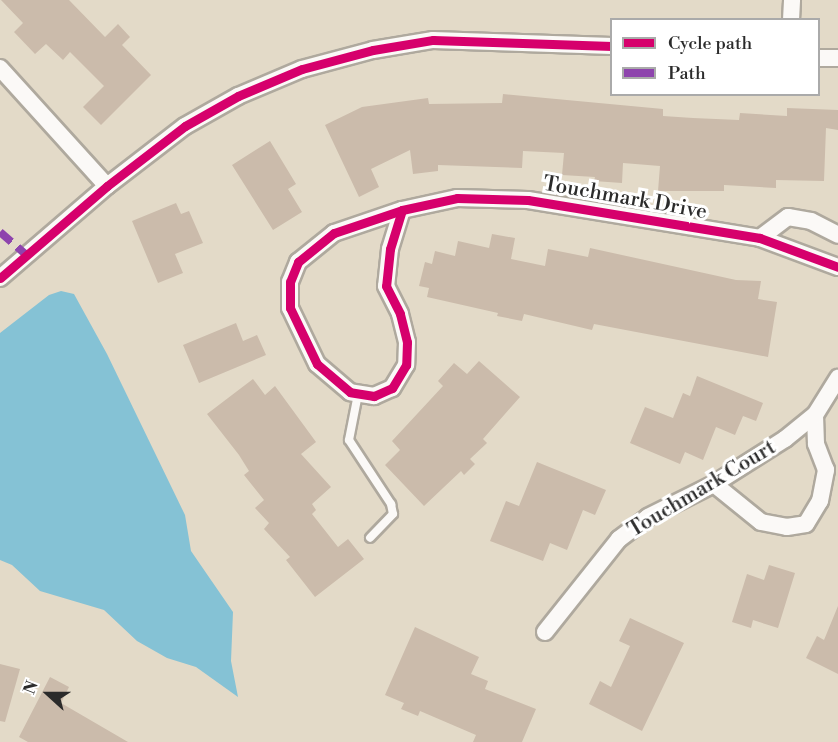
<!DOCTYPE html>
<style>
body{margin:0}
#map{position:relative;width:838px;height:742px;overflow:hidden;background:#e3dac8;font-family:"Libre Bodoni",serif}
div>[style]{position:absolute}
.water>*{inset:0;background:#85c2d5}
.building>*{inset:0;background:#cbbbab}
.roads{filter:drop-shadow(2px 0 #afa99e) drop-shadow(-2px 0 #afa99e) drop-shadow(0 2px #afa99e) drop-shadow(0 -2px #afa99e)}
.service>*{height:8px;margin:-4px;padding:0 4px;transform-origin:4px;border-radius:4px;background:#fbf9f7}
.minor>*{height:16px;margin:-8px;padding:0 8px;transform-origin:8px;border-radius:8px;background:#fbf9f7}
.quiet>*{height:8px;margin-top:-4px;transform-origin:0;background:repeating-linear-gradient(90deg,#8e44ad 0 15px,transparent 0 23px)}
.cycleway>*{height:9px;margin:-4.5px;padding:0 4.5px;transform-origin:4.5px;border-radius:4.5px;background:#d6006c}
span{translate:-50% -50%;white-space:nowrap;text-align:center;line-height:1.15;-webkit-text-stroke:6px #fff;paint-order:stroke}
.street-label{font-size:21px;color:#2b2b2b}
.legend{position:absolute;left:610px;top:18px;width:210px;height:78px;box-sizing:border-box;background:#fff;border:2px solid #aaa;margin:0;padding:8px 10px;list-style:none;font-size:18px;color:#2b2b2b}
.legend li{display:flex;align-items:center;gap:12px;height:30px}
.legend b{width:30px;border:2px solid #aaa}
.north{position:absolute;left:18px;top:664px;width:60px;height:60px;-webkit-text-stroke:4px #fff;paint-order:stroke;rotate:291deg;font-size:16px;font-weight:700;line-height:24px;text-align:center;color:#2b2b2b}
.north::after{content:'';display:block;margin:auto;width:21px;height:27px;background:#2b2b2b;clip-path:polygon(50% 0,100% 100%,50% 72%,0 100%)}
</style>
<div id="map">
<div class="water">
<i style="clip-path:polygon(61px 291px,74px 294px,107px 354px,185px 515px,191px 551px,233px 612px,231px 661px,238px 697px,196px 667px,167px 658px,137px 641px,104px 610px,40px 591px,12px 565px,0 560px,0 333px,49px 295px)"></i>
</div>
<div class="building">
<i style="clip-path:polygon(1px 0,69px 0,105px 37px,118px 24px,130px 37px,122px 45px,151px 75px,101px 125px,83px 107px,104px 86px,70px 52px,63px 60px,46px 44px,35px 54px,14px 32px,23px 23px)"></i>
<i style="clip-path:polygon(503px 94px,663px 109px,663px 116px,693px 118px,739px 120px,740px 113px,787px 116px,787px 108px,838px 110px,838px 130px,826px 128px,824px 181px,776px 180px,776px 188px,724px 185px,724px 191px,658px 191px,660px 166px,623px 163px,622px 183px,594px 181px,595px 177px,562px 175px,564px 153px,523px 151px,522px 168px,438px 165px,438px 171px,413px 174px,410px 150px,371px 169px,379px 187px,359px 197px,325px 125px,362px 107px,428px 98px,429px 104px,502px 103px)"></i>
<i style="clip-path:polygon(270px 141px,296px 184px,288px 189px,302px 212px,273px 230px,232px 165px)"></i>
<i style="clip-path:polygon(176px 203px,181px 214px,189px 211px,203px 243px,175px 254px,183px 273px,158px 283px,132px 221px)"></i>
<i style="clip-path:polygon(492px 234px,515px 238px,511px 259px,545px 266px,548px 249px,588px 257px,590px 248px,736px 280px,761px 281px,758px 299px,777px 302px,768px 357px,594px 324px,592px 330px,524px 314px,522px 321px,497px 316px,498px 313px,427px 297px,429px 288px,419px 286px,425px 262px,432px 264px,435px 251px,455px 256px,458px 241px,489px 248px)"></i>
<i style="clip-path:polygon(236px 323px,243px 341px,257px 335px,266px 355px,199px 383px,183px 345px)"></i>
<i style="clip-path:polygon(479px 361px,520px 397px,483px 439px,487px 443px,470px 459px,475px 464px,464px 475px,461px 471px,424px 506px,385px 465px,400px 450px,392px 441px,443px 386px,438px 381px,454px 363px,467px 374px)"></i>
<i style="clip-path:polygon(697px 376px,763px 403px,756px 421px,743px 416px,735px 435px,716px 427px,703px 460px,685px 452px,680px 464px,630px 443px,645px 407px,673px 418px,683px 393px,690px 396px)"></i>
<i style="clip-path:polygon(253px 379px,265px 395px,275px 386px,316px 442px,301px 454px,331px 487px,312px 504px,316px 510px,312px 514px,338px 547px,348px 539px,364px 559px,315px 597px,286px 560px,290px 557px,264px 529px,269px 523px,255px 508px,264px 500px,244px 475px,249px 471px,239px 455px,207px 414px)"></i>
<i style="clip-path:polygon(537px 462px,606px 490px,595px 515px,583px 510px,567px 550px,550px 543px,543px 561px,490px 541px,506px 501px,519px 506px)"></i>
<i style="clip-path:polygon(769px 565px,795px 573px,778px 628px,753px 620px,751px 628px,732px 622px,747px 574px,764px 580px)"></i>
<i style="clip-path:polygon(838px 606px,838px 674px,806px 658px,817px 636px,824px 640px)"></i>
<i style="clip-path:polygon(630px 618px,684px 643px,642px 731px,589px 704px,600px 681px,611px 687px,630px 646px,619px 641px)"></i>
<i style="clip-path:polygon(415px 627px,479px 657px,471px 674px,488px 681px,485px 689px,536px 709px,522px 742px,473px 742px,476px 735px,420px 711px,418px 716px,401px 709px,404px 703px,385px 695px)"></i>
<i style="clip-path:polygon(0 664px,20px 669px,5px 722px,0 721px)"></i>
<i style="clip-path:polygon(50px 677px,69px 687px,61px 703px,128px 742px,28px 742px,19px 737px)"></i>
</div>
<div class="roads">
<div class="service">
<i style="left:358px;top:394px;width:47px;rotate:101.1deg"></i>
<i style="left:349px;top:440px;width:77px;rotate:56.7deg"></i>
<i style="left:391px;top:504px;width:10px;rotate:79deg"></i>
<i style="left:393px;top:514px;width:33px;rotate:134deg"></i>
</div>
<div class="minor">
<i style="left:791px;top:20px;width:20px;rotate:-87deg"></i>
<i style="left:818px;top:58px;width:20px"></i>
<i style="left:0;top:68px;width:159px;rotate:47.8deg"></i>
<i style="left:402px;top:210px;width:41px;rotate:107.1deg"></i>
<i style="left:390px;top:249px;width:37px;rotate:96deg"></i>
<i style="left:386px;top:286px;width:31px;rotate:63deg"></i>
<i style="left:400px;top:314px;width:29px;rotate:76deg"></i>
<i style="left:407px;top:342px;width:23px;rotate:92deg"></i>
<i style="left:406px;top:365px;width:27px;rotate:121deg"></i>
<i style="left:392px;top:388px;width:20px;rotate:156deg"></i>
<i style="left:374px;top:396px;width:24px;rotate:-171deg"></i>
<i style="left:350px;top:392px;width:43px;rotate:-139.7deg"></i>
<i style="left:317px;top:364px;width:62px;rotate:-115.7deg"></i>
<i style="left:290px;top:308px;width:26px;rotate:-90deg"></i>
<i style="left:290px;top:282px;width:22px;rotate:-68deg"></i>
<i style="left:298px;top:262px;width:46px;rotate:-38.9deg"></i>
<i style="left:334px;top:233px;width:72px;rotate:-18.7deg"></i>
<i style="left:402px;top:210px;width:56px;rotate:-12.3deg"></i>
<i style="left:457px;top:198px;width:71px;rotate:1.6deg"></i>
<i style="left:528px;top:200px;width:235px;rotate:9.3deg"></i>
<i style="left:760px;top:238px;width:83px;rotate:20.4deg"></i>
<i style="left:760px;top:238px;width:35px;rotate:-37deg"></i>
<i style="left:788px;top:217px;width:23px;rotate:10deg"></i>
<i style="left:811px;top:221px;width:30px;rotate:27deg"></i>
<i style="left:0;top:278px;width:141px;rotate:-40.7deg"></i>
<i style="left:107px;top:186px;width:98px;rotate:-37.6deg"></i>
<i style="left:185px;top:126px;width:61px;rotate:-29.5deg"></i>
<i style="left:238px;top:96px;width:69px;rotate:-22.9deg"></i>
<i style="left:302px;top:69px;width:73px;rotate:-15deg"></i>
<i style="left:373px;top:50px;width:61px;rotate:-9.5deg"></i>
<i style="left:433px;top:40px;width:179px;rotate:1.9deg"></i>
<i style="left:714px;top:484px;width:60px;rotate:39deg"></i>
<i style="left:761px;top:522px;width:26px;rotate:11deg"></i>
<i style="left:787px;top:527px;width:19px;rotate:-9deg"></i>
<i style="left:806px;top:524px;width:27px;rotate:-59deg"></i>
<i style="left:820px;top:501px;width:32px;rotate:-79deg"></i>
<i style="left:826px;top:470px;width:28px;rotate:-111deg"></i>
<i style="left:816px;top:444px;width:29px;rotate:-92deg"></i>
<i style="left:545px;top:632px;width:119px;rotate:-51.5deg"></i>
<i style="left:619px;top:539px;width:36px;rotate:-37deg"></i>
<i style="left:648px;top:517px;width:74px;rotate:-26.6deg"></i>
<i style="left:714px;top:484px;width:84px;rotate:-32.4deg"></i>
<i style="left:785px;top:439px;width:38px;rotate:-39deg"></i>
<i style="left:815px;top:415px;width:44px;rotate:-58.1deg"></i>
</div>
</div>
<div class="quiet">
<i style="left:0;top:232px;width:35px;rotate:41deg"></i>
</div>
<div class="cycleway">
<i style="left:402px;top:210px;width:41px;rotate:107.1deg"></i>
<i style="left:390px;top:249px;width:37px;rotate:96deg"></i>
<i style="left:386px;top:286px;width:31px;rotate:63deg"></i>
<i style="left:400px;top:314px;width:29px;rotate:76deg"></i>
<i style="left:407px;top:342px;width:23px;rotate:92deg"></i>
<i style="left:406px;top:365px;width:27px;rotate:121deg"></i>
<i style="left:392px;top:388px;width:20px;rotate:156deg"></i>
<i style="left:374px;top:396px;width:24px;rotate:-171deg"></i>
<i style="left:350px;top:392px;width:43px;rotate:-139.7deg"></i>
<i style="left:317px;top:364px;width:62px;rotate:-115.7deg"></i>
<i style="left:290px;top:308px;width:26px;rotate:-90deg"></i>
<i style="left:290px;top:282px;width:22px;rotate:-68deg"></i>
<i style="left:298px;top:262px;width:46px;rotate:-38.9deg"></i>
<i style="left:334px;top:233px;width:72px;rotate:-18.7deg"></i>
<i style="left:402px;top:210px;width:56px;rotate:-12.3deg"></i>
<i style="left:457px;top:198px;width:71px;rotate:1.6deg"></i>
<i style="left:528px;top:200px;width:235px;rotate:9.3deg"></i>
<i style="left:760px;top:238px;width:83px;rotate:20.4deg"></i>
<i style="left:0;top:278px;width:141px;rotate:-40.7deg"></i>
<i style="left:107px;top:186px;width:98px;rotate:-37.6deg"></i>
<i style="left:185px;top:126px;width:61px;rotate:-29.5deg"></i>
<i style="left:238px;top:96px;width:69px;rotate:-22.9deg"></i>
<i style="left:302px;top:69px;width:73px;rotate:-15deg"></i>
<i style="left:373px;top:50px;width:61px;rotate:-9.5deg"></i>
<i style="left:433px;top:40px;width:179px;rotate:1.9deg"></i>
</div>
<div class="street-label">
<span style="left:625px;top:198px;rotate:10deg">Touchmark Drive</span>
<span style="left:702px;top:489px;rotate:-31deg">Touchmark Court</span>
</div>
<ul class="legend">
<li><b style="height:8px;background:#d6006c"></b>Cycle path</li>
<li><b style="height:8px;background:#8e44ad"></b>Path</li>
</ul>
<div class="north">N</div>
</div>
